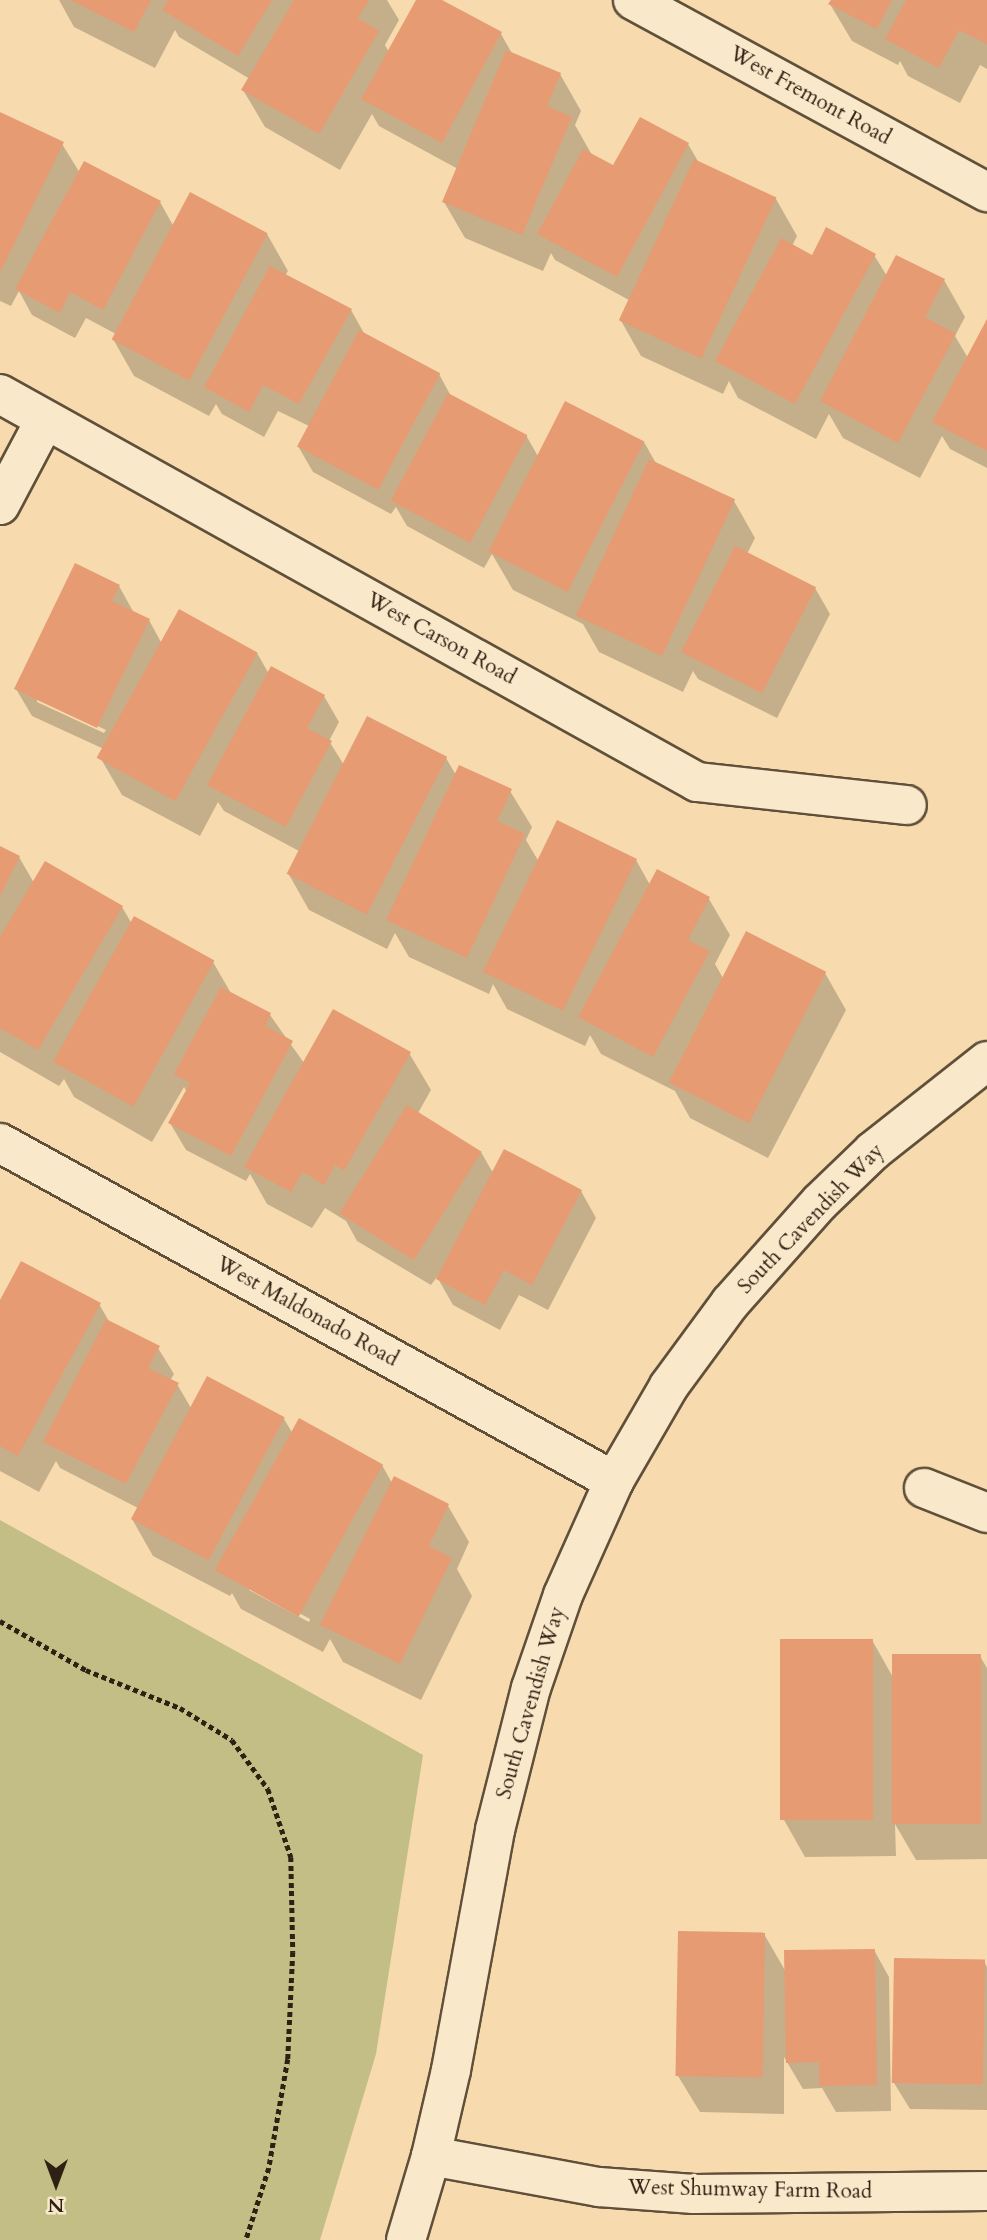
<!DOCTYPE html>
<style>
body{margin:0}
#map{position:relative;width:987px;height:2240px;overflow:hidden;background:#f7dbae;font-family:Cardo,serif}
div>[style]{position:absolute}
.green>*{inset:0;background:#c3be86}
.shadow>*{inset:0;background:#0003}
.building>*{inset:0;background:#e69b72;transform-origin:0 0}
.path>*{height:4.5px;margin-top:-2.25px;transform-origin:0;background:repeating-linear-gradient(90deg,#2e2113 0 5px,transparent 0 8.5px)}
.roads{filter:drop-shadow(2px 0 #60503a) drop-shadow(-2px 0 #60503a) drop-shadow(0 2px #60503a) drop-shadow(0 -2px #60503a)}
.minor>*{height:38px;margin:-19px;padding:0 19px;transform-origin:19px;border-radius:19px;background:#fae8ca}
span{translate:-50% -50%;white-space:nowrap;text-align:center;line-height:1.15;-webkit-text-stroke:7px #fae8ca;paint-order:stroke}
.street-label{font-size:21px;color:#2e2113}
.north{position:absolute;left:21px;top:2149px;width:70px;height:70px;-webkit-text-stroke:5px #fae8ca;paint-order:stroke;rotate:180deg;font-size:19px;font-weight:700;line-height:28px;text-align:center;color:#2e2113}
.north::after{content:'';display:block;margin:auto;width:24px;height:32px;background:#2e2113;clip-path:polygon(50% 0,100% 100%,50% 72%,0 100%)}
</style>
<div id="map">
<div class="green">
<i style="clip-path:polygon(0 1520px,423px 1755px,376px 2054px,320px 2240px,0 2240px)"></i>
</div>
<div class="shadow">
<i style="clip-path:polygon(59px 0,387px 0,399px 20px,385px 45px,389px 52px,418px 0,438px 0,501px 34px,513px 55px,560px 74px,581px 111px,575px 125px,592px 155px,614px 167px,688px 144px,699px 163px,776px 199px,797px 236px,792px 246px,812px 257px,874px 255px,887px 276px,944px 280px,965px 317px,955px 336px,968px 358px,987px 323px,987px 468px,950px 449px,942px 436px,920px 478px,843px 438px,829px 414px,816px 439px,738px 398px,729px 381px,723px 394px,641px 356px,620px 319px,629px 300px,555px 260px,551px 253px,543px 271px,465px 238px,444px 202px,458px 169px,379px 126px,372px 114px,340px 170px,265px 127px,243px 90px,250px 79px,179px 37px,175px 30px,155px 68px,74px 27px)"></i>
<i style="clip-path:polygon(833px 0,987px 0,987px 69px,980px 65px,960px 103px,908px 76px,900px 61px,898px 65px,852px 41px,830px 4px)"></i>
<i style="clip-path:polygon(0 114px,62px 144px,80px 173px,160px 202px,174px 227px,267px 234px,288px 271px,285px 276px,351px 310px,365px 335px,439px 374px,452px 398px,527px 437px,539px 458px,644px 442px,657px 465px,734px 501px,755px 538px,747px 554px,815px 588px,830px 614px,777px 718px,698px 679px,693px 671px,683px 692px,599px 652px,583px 624px,513px 590px,492px 554px,484px 568px,407px 526px,396px 507px,391px 514px,313px 472px,298px 446px,309px 426px,278px 411px,264px 437px,222px 414px,216px 404px,209px 416px,134px 376px,113px 339px,116px 334px,86px 318px,75px 338px,32px 315px,19px 291px,11px 306px,0 301px)"></i>
<i style="clip-path:polygon(evenodd,119px 586px,134px 613px,149px 620px,162px 644px,257px 653px,269px 674px,324px 696px,339px 722px,329px 741px,344px 765px,446px 758px,456px 775px,510px 791px,532px 827px,526px 840px,539px 862px,636px 860px,650px 885px,709px 899px,730px 935px,715px 964px,723px 978px,825px 973px,846px 1010px,768px 1158px,690px 1118px,675px 1091px,601px 1054px,590px 1035px,585px 1046px,507px 1009px,493px 984px,489px 994px,409px 957px,395px 933px,387px 949px,309px 910px,288px 873px,299px 851px,224px 811px,218px 802px,200px 836px,122px 795px,101px 759px,106px 750px,32px 716px,16px 689px,119px 586px,37px 698px,106px 730px,104px 733px,37px 702px,37px 698px)"></i>
<i style="clip-path:polygon(0 848px,19px 857px,34px 883px,46px 863px,122px 907px,132px 924px,213px 962px,232px 995px,270px 1015px,304px 1063px,409px 1053px,431px 1090px,418px 1113px,481px 1152px,493px 1173px,581px 1191px,596px 1218px,548px 1310px,519px 1295px,500px 1330px,453px 1305px,437px 1277px,431px 1285px,357px 1241px,346px 1221px,325px 1208px,312px 1228px,267px 1204px,250px 1174px,246px 1181px,186px 1150px,170px 1123px,187px 1092px,184px 1087px,152px 1142px,74px 1097px,64px 1079px,59px 1086px,0 1052px)"></i>
<i style="clip-path:polygon(evenodd,0 1301px,99px 1304px,110px 1323px,158px 1348px,174px 1374px,170px 1381px,177px 1384px,191px 1408px,207px 1378px,284px 1419px,293px 1434px,382px 1465px,392px 1483px,448px 1506px,469px 1542px,457px 1569px,472px 1596px,421px 1700px,343px 1662px,330px 1639px,323px 1652px,241px 1609px,232px 1593px,230px 1596px,153px 1556px,132px 1519px,138px 1508px,60px 1468px,56px 1461px,39px 1492px,0 1471px,0 1301px,249px 1586px,310px 1619px,309px 1622px,249px 1590px,249px 1586px)"></i>
<i style="clip-path:polygon(872px 1640px,894px 1679px,980px 1656px,987px 1668px,987px 1859px,916px 1860px,895px 1824px,896px 1856px,805px 1857px,784px 1820px)"></i>
<i style="clip-path:polygon(764px 1934px,786px 1972px,874px 1950px,889px 1977px,891px 2111px,836px 2112px,822px 2088px,803px 2089px,784px 2057px,784px 2114px,700px 2112px,678px 2076px)"></i>
<i style="clip-path:polygon(984px 1961px,987px 1967px,987px 2110px,910px 2109px,894px 2083px)"></i>
</div>
<div class="building">
<i style="clip-path:polygon(70px 0,151px 0,134px 32px)"></i>
<i style="clip-path:polygon(168px 0,272px 0,238px 56px,162px 10px)"></i>
<i style="clip-path:polygon(294px 0,369px 0,358px 18px,379px 31px,319px 134px,241px 90px)"></i>
<i style="clip-path:polygon(416px 0,442px 0,502px 32px,442px 143px,361px 99px)"></i>
<i style="clip-path:polygon(831px 0,892px 0,877px 29px,828px 4px)"></i>
<i style="clip-path:polygon(906px 0,987px 0,987px 44px,959px 30px,939px 68px,885px 39px)"></i>
<i style="clip-path:polygon(506px 50px,561px 73px,547px 106px,572px 117px,522px 235px,442px 202px)"></i>
<i style="clip-path:polygon(0 112px,64px 142px,0 273px)"></i>
<i style="clip-path:polygon(640px 117px,689px 143px,617px 277px,537px 234px,583px 149px,613px 165px)"></i>
<i style="left:694px;top:159px;width:91px;height:178px;rotate:25deg"></i>
<i style="clip-path:polygon(84px 161px,161px 201px,103px 310px,70px 292px,60px 313px,15px 289px)"></i>
<i style="left:190px;top:192px;width:88px;height:167px;rotate:28deg"></i>
<i style="clip-path:polygon(826px 227px,876px 254px,795px 404px,715px 361px,781px 238px,812px 255px)"></i>
<i style="clip-path:polygon(896px 255px,945px 279px,925px 317px,956px 334px,898px 443px,820px 401px)"></i>
<i style="clip-path:polygon(270px 266px,352px 309px,299px 404px,263px 385px,249px 412px,204px 387px)"></i>
<i style="clip-path:polygon(987px 319px,987px 451px,932px 422px)"></i>
<i style="left:359px;top:330px;width:92px;height:132px;rotate:28deg"></i>
<i style="left:448px;top:393px;width:90px;height:122px;rotate:28deg"></i>
<i style="left:565px;top:401px;width:89px;height:169px;rotate:27deg"></i>
<i style="left:649px;top:459px;width:95px;height:173px;rotate:25deg"></i>
<i style="left:735px;top:546px;width:91px;height:119px;rotate:27deg"></i>
<i style="clip-path:polygon(75px 563px,120px 585px,112px 601px,150px 619px,97px 728px,14px 689px)"></i>
<i style="left:179px;top:609px;width:90px;height:170px;rotate:29deg"></i>
<i style="clip-path:polygon(271px 666px,325px 695px,307px 728px,332px 741px,286px 827px,207px 785px)"></i>
<i style="left:367px;top:716px;width:90px;height:177px;rotate:27deg"></i>
<i style="clip-path:polygon(459px 765px,512px 789px,497px 821px,525px 834px,467px 958px,386px 920px)"></i>
<i style="left:557px;top:820px;width:89px;height:169px;rotate:26deg"></i>
<i style="clip-path:polygon(0 846px,20px 856px,0 896px)"></i>
<i style="clip-path:polygon(45px 861px,123px 906px,38px 1050px,0 1028px,0 937px)"></i>
<i style="clip-path:polygon(657px 869px,710px 897px,688px 940px,710px 951px,653px 1057px,578px 1017px)"></i>
<i style="left:134px;top:916px;width:92px;height:167px;rotate:29deg"></i>
<i style="left:746px;top:931px;width:90px;height:170px;rotate:27deg"></i>
<i style="clip-path:polygon(221px 987px,271px 1013px,266px 1026px,293px 1041px,231px 1156px,168px 1123px,190px 1083px,174px 1074px)"></i>
<i style="clip-path:polygon(333px 1009px,411px 1052px,344px 1171px,335px 1165px,324px 1185px,303px 1172px,291px 1192px,244px 1167px)"></i>
<i style="left:407px;top:1105px;width:88px;height:128px;rotate:32deg"></i>
<i style="clip-path:polygon(504px 1149px,582px 1190px,532px 1285px,504px 1270px,485px 1305px,436px 1279px)"></i>
<i style="clip-path:polygon(21px 1261px,101px 1303px,18px 1456px,0 1446px,0 1300px)"></i>
<i style="clip-path:polygon(106px 1319px,160px 1346px,148px 1368px,179px 1383px,126px 1484px,43px 1442px)"></i>
<i style="left:207px;top:1376px;width:88px;height:162px;rotate:28deg"></i>
<i style="left:299px;top:1418px;width:96px;height:174px;rotate:29deg"></i>
<i style="clip-path:polygon(394px 1476px,449px 1504px,429px 1546px,452px 1558px,400px 1664px,320px 1625px)"></i>
<i style="left:780px;top:1639px;width:93px;height:181px"></i>
<i style="left:892px;top:1654px;width:89px;height:170px"></i>
<i style="left:678px;top:1931px;width:87px;height:145px;rotate:1deg"></i>
<i style="clip-path:polygon(875px 1949px,877px 2085px,819px 2086px,819px 2062px,786px 2063px,784px 1950px)"></i>
<i style="left:894px;top:1958px;width:91px;height:125px;rotate:1deg"></i>
</div>
<div class="path">
<i style="left:0;top:1621px;width:99px;rotate:29.7deg"></i>
<i style="left:86px;top:1670px;width:101px;rotate:22deg"></i>
<i style="left:180px;top:1708px;width:61px;rotate:31.6deg"></i>
<i style="left:232px;top:1740px;width:61px;rotate:53.7deg"></i>
<i style="left:268px;top:1789px;width:72px;rotate:71.3deg"></i>
<i style="left:291px;top:1857px;width:95px;rotate:88.8deg"></i>
<i style="left:293px;top:1952px;width:107px;rotate:92.7deg"></i>
<i style="left:288px;top:2059px;width:111px;rotate:99.9deg"></i>
<i style="left:269px;top:2168px;width:76px;rotate:107.7deg"></i>
</div>
<div class="roads">
<div class="minor">
<i style="left:633px;top:0;width:403px;rotate:28.5deg"></i>
<i style="left:0;top:394px;width:798px;rotate:29.1deg"></i>
<i style="left:697px;top:782px;width:211px;rotate:6.3deg"></i>
<i style="left:0;top:505px;width:96px;rotate:-62.1deg"></i>
<i style="left:0;top:1143px;width:701px;rotate:28.83deg"></i>
<i style="left:924px;top:1488px;width:68px;rotate:21.6deg"></i>
<i style="left:431px;top:2156px;width:171px;rotate:10.5deg"></i>
<i style="left:599px;top:2187px;width:95px;rotate:4.2deg"></i>
<i style="left:694px;top:2194px;width:293px;rotate:-0.6deg"></i>
<i style="left:406px;top:2240px;width:88px;rotate:-73.4deg"></i>
<i style="left:431px;top:2156px;width:88px;rotate:-76.9deg"></i>
<i style="left:451px;top:2070px;width:244px;rotate:-79.6deg"></i>
<i style="left:495px;top:1830px;width:146px;rotate:-75.8deg"></i>
<i style="left:531px;top:1688px;width:98px;rotate:-71deg"></i>
<i style="left:563px;top:1595px;width:125px;rotate:-65.9deg"></i>
<i style="left:614px;top:1481px;width:110px;rotate:-59.9deg"></i>
<i style="left:669px;top:1386px;width:103px;rotate:-53.7deg"></i>
<i style="left:730px;top:1303px;width:135px;rotate:-48.3deg"></i>
<i style="left:820px;top:1202px;width:74px;rotate:-43.9deg"></i>
<i style="left:873px;top:1151px;width:145px;rotate:-38.3deg"></i>
</div>
</div>
<div class="street-label">
<span style="left:810px;top:96px;rotate:29deg">West Fremont Road</span>
<span style="left:441px;top:639px;rotate:29deg">West Carson Road</span>
<span style="left:811px;top:1219px;rotate:-46deg">South Cavendish Way</span>
<span style="left:307px;top:1312px;rotate:29deg">West Maldonado Road</span>
<span style="left:531px;top:1703px;rotate:-74deg">South Cavendish Way</span>
<span style="left:750px;top:2190px;rotate:1deg">West Shumway Farm Road</span>
</div>
<div class="north">N</div>
</div>
